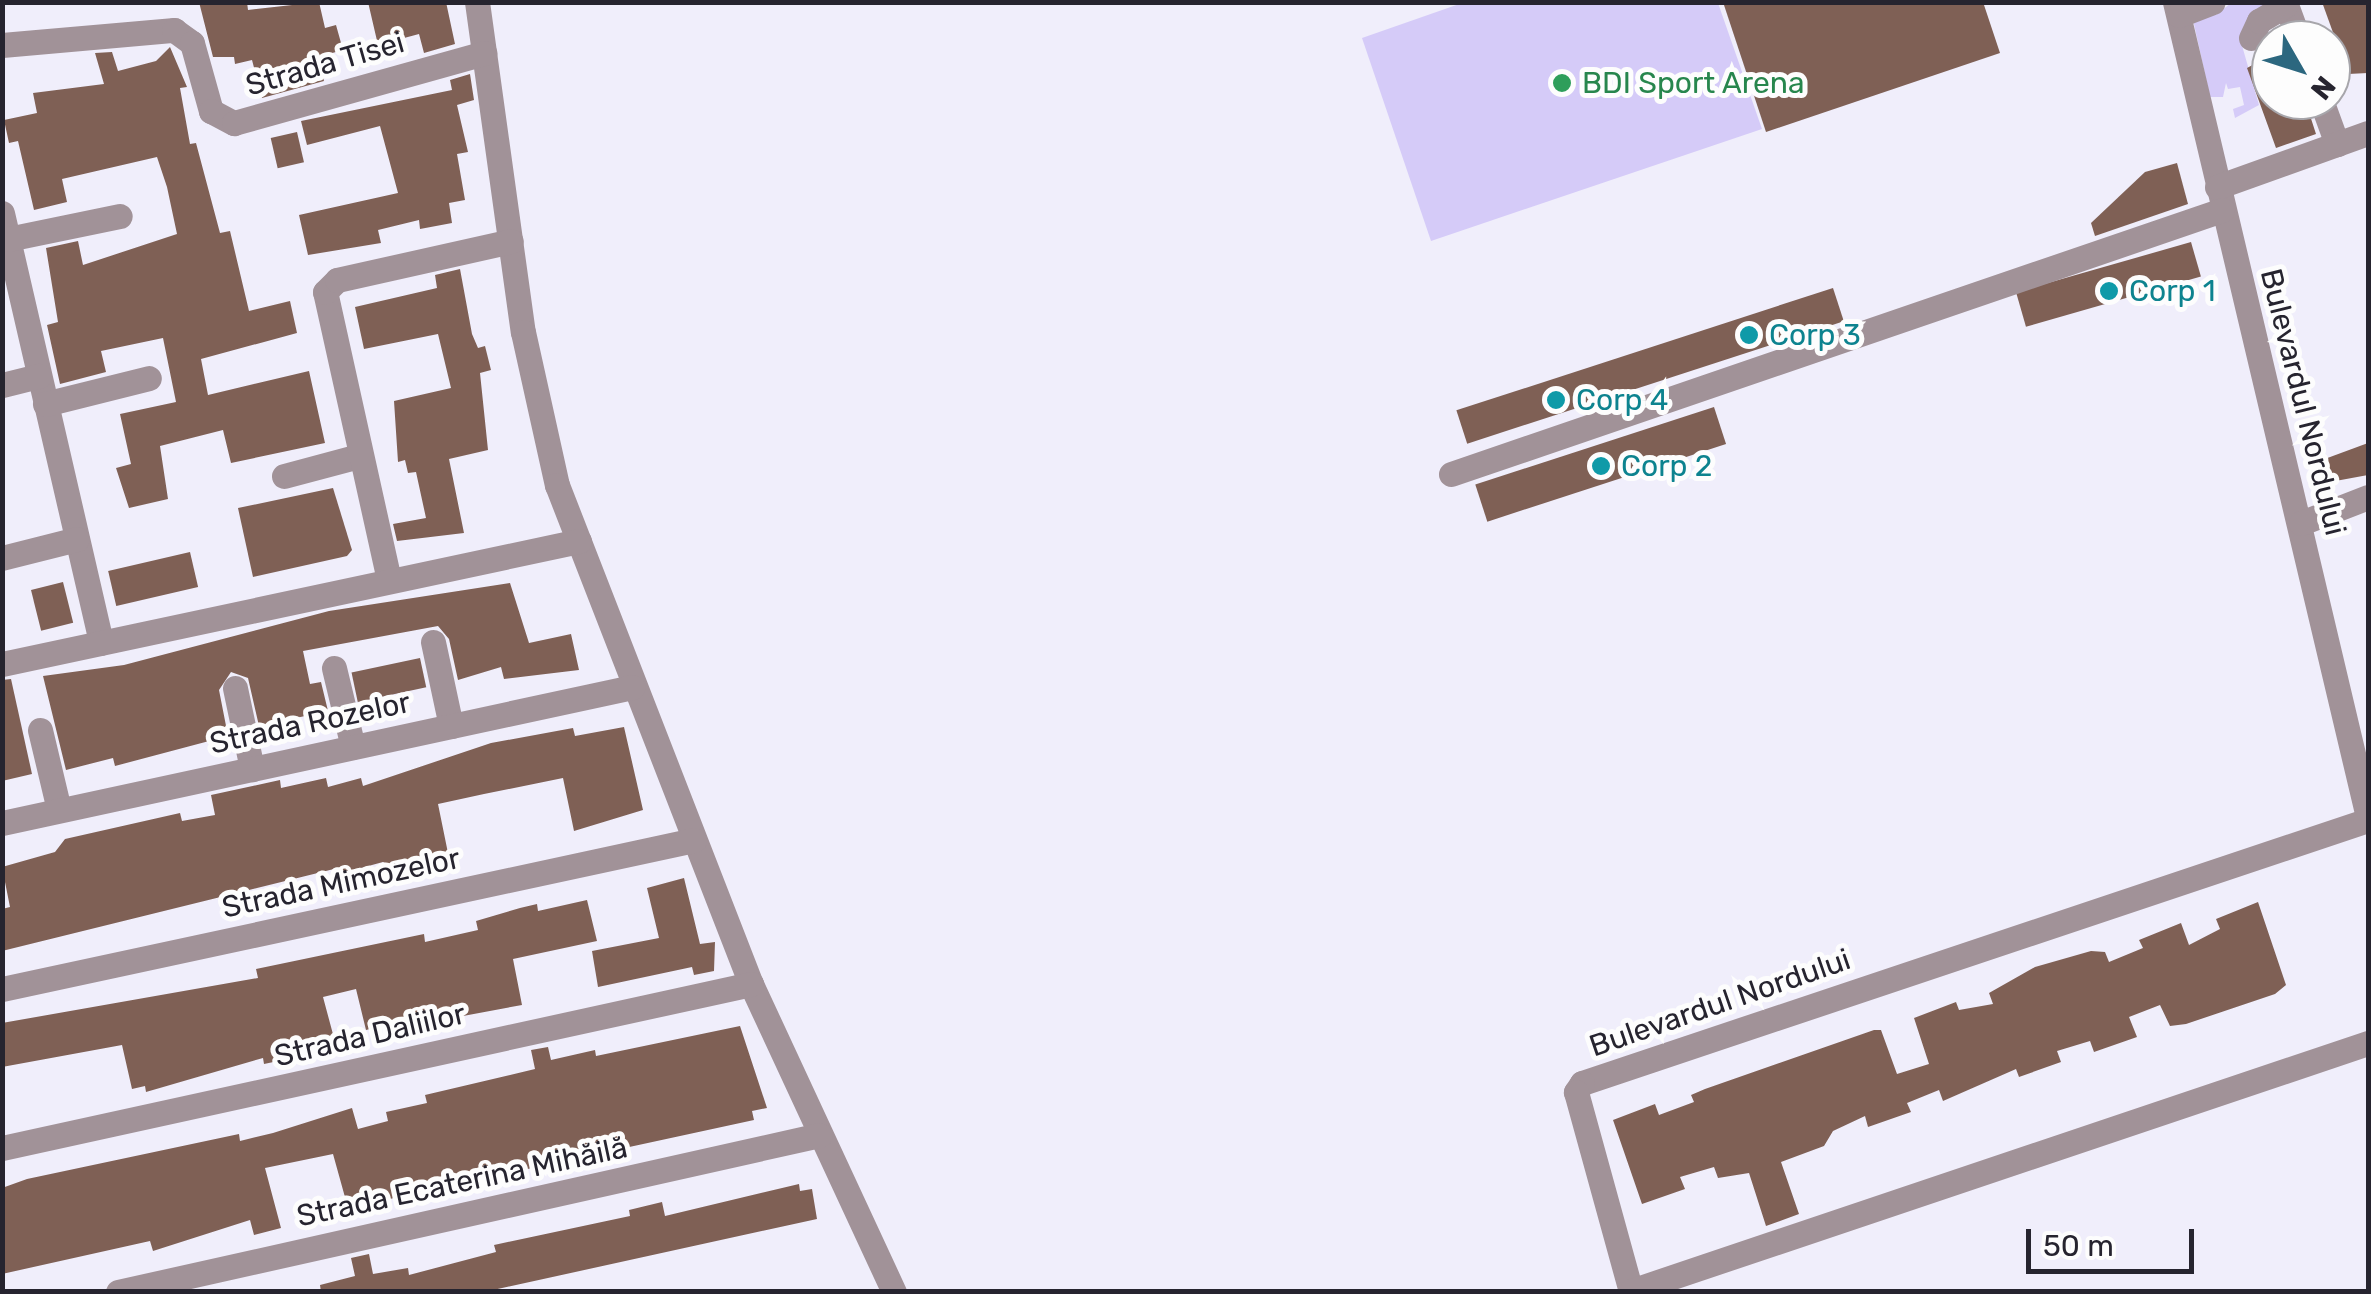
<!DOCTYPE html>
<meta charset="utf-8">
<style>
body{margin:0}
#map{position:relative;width:2371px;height:1294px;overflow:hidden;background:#f0eefb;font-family:Rubik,sans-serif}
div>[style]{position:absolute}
.green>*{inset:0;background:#d5cbf8}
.building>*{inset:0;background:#7f6055;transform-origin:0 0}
.minor>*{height:25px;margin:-12.5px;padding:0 12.5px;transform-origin:12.5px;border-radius:12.5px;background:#a19298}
.dots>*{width:28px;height:28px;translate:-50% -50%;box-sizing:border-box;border:5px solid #fdfdfd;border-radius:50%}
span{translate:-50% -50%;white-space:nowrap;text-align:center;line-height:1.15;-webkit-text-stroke:10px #fdfdfd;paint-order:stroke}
.street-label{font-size:30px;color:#26242f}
.leisure-label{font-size:30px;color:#27864d}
.left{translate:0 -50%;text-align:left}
.culture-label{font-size:30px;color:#0d838f}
.frame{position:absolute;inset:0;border:5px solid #26242f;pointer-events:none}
.north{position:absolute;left:2251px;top:20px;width:100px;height:100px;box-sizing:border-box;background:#fdfdfd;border:2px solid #a7a6ab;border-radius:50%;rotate:129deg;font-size:28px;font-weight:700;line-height:40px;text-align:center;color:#26242f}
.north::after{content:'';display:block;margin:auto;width:35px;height:45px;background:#2c677f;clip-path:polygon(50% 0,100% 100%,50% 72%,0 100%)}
.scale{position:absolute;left:2026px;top:1229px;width:168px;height:45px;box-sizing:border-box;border:5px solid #26242f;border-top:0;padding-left:12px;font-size:30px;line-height:35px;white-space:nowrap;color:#26242f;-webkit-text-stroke:8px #fdfdfd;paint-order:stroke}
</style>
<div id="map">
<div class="green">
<i style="clip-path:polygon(1465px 2px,1718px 3px,1762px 129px,1431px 241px,1362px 38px)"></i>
<i style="clip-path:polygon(2231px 3px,2267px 3px,2241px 42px,2259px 105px,2235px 118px,2233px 109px,2244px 105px,2240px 87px,2228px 89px,2226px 83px,2223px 97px,2210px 97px,2192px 15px,2205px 9px,2216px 15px)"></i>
</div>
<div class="building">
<i style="clip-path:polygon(199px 2px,247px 2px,248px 10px,319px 2px,325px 28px,336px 25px,343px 50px,318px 57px,324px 81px,262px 98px,252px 60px,235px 64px,234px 57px,213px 57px)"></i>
<i style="clip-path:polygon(368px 2px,446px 2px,455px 44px,424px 53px,419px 34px,378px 45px)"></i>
<i style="clip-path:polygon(1723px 2px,1983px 2px,2000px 53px,1766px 132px)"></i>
<i style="clip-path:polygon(2322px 2px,2368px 2px,2368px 73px,2348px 74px)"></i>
<i style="clip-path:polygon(170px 47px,187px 87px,180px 88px,190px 144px,196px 143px,220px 233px,230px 231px,249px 311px,290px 301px,297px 333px,201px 359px,208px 395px,309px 371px,325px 443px,231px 463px,223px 430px,160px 446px,168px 499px,129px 508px,116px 468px,131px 464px,120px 414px,176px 402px,163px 338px,101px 351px,106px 372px,60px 384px,47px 325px,58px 322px,46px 248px,78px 241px,83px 265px,177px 234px,167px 187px,157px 157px,62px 179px,67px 202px,34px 210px,18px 141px,9px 143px,4px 120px,37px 113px,33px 93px,104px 84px,95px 53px,112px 52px,118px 71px,156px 61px)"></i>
<i style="clip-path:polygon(2271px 55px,2271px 100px,2305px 100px,2316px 134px,2276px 148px,2247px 68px)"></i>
<i style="clip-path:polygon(470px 74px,474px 100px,457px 105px,468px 152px,457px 154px,465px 200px,449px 203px,452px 223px,420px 229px,419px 220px,378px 230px,381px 243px,308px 255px,299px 215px,398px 193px,380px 126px,307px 145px,301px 121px,452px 90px,450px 80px)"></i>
<i style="left:297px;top:132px;width:31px;height:27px;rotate:77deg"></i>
<i style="clip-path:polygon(2177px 163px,2188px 204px,2095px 236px,2091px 223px,2145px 172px)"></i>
<i style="left:2191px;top:242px;width:36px;height:182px;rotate:74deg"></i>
<i style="clip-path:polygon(460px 269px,472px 334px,478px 348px,485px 346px,491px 370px,480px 373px,488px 450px,449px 459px,464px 533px,397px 541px,393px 524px,426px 518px,416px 472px,408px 473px,405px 460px,398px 462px,394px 401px,451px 388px,438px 334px,364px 349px,355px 307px,437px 288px,435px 275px)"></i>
<i style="left:1833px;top:288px;width:35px;height:396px;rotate:72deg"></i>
<i style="left:1714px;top:407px;width:39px;height:251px;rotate:72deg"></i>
<i style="clip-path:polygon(2368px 443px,2368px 475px,2330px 482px,2322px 460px)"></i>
<i style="clip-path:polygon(333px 488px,352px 550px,347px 556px,253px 577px,238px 508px)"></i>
<i style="left:190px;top:552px;width:36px;height:84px;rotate:77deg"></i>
<i style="left:63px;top:582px;width:42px;height:33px;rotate:76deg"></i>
<i style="clip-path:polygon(510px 583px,529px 643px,571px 634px,579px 670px,504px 679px,501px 667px,458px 680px,449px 639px,438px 626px,303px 651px,310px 684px,321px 682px,328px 711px,259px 726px,248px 678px,231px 672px,219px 690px,228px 736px,115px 766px,113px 758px,66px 770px,43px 676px,124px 665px,329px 611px)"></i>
<i style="left:420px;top:658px;width:30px;height:70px;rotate:78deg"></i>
<i style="clip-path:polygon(11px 679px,32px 774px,2px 781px,2px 680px)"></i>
<i style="clip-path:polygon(624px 727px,643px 810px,574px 831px,563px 778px,484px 794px,438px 804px,449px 858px,429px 862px,427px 854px,397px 869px,383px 862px,339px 874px,338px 868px,2px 951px,2px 909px,10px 907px,2px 867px,55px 852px,65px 839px,180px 813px,182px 821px,215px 815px,211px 795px,280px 780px,281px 788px,326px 778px,328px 787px,361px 778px,363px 786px,491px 743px,573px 728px,575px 736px)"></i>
<i style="clip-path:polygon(684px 878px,700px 944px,715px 942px,714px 971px,694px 975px,692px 967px,598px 987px,592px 951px,659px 938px,647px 888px)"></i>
<i style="clip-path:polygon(587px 900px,597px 941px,513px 959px,522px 1005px,463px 1016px,464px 1022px,433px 1029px,429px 1014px,366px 1030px,356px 989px,323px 997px,334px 1038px,323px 1041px,326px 1051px,264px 1064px,263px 1058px,146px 1092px,145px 1086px,132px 1089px,122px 1045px,2px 1067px,2px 1023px,258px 978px,256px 969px,424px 934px,425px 942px,478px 930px,476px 921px,520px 908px,537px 904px,538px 911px)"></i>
<i style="clip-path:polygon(2258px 902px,2286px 985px,2275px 994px,2186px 1024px,2170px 1026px,2160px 1005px,2129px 1017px,2137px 1037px,2094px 1052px,2090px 1041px,2057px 1051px,2061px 1062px,2019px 1077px,2016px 1069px,1943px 1101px,1939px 1090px,1907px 1103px,1911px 1112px,1868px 1127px,1865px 1116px,1833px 1131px,1824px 1146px,1781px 1162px,1799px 1214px,1766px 1226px,1749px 1173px,1718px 1178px,1714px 1167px,1680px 1177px,1685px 1189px,1642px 1204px,1613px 1120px,1655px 1104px,1659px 1115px,1694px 1102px,1691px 1095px,1705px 1089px,1874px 1030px,1881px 1030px,1897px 1074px,1929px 1064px,1914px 1018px,1956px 1002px,1959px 1010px,1993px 1004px,1989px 993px,2035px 967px,2091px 951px,2105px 952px,2109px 962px,2143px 948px,2139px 940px,2181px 923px,2189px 945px,2220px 929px,2216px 919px)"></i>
<i style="clip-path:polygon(740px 1026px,767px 1108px,752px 1111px,754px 1120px,348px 1208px,333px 1154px,265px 1168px,281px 1228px,254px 1235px,250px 1220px,153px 1251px,150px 1241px,2px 1274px,2px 1188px,27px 1179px,239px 1134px,240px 1141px,273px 1133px,352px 1108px,358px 1129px,388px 1121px,386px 1112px,427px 1103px,425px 1095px,535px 1069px,531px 1050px,548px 1047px,551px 1060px,595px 1050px,596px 1056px)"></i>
<i style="clip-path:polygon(799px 1184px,800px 1191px,812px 1189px,817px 1219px,484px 1292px,321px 1292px,320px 1285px,355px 1276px,351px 1258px,369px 1254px,373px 1274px,408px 1268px,409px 1275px,496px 1252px,494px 1245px,630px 1216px,629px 1210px,662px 1202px,665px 1216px)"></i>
</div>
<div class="minor">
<i style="left:477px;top:2px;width:333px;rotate:82.1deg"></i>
<i style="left:523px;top:332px;width:157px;rotate:77.5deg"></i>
<i style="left:557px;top:485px;width:535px;rotate:68.76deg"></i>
<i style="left:751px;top:984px;width:340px;rotate:65.1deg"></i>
<i style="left:2175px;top:2px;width:838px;rotate:76.68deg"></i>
<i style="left:2285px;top:2px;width:40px;rotate:69.8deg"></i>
<i style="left:2179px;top:15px;width:36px;rotate:-21deg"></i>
<i style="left:2251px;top:38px;width:19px;rotate:-65deg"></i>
<i style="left:2259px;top:21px;width:31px;rotate:-31deg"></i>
<i style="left:2px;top:45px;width:173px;rotate:-5deg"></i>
<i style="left:174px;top:30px;width:22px;rotate:36deg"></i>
<i style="left:192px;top:43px;width:71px;rotate:74.4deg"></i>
<i style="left:211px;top:111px;width:26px;rotate:28deg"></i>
<i style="left:234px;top:123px;width:260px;rotate:-15.6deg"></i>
<i style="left:2321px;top:100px;width:47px;rotate:70deg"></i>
<i style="left:2217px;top:187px;width:160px;rotate:-19.7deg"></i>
<i style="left:2px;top:213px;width:441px;rotate:77deg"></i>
<i style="left:8px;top:239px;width:114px;rotate:-11.6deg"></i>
<i style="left:2px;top:385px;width:38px;rotate:-14deg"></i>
<i style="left:45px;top:404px;width:107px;rotate:-14deg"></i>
<i style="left:1451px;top:474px;width:815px;rotate:-18.9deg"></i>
<i style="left:284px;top:476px;width:78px;rotate:-14.9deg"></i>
<i style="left:2301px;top:523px;width:72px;rotate:-21.2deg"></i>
<i style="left:2px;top:558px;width:77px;rotate:-14.2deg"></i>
<i style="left:389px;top:580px;width:295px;rotate:-102.5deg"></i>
<i style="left:325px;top:292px;width:17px;rotate:-45deg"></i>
<i style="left:337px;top:280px;width:178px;rotate:-12.6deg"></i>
<i style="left:433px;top:642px;width:86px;rotate:77.9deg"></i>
<i style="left:2px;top:664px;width:590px;rotate:-12.03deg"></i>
<i style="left:334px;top:668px;width:81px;rotate:76.5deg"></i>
<i style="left:235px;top:688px;width:83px;rotate:78.1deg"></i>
<i style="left:40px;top:730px;width:82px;rotate:76.6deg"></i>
<i style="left:2368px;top:820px;width:829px;rotate:161.5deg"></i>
<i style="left:1582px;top:1083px;width:11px;rotate:124deg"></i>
<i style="left:1576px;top:1092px;width:206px;rotate:74.6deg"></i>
<i style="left:1631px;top:1291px;width:778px;rotate:-18.6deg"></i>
<i style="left:2px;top:823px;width:645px;rotate:-12.18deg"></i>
<i style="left:2px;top:989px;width:708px;rotate:-12.15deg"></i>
<i style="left:2px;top:1148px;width:767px;rotate:-12.35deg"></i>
<i style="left:118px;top:1292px;width:719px;rotate:-12.61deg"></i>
</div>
<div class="dots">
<i style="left:1562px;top:83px;background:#2e9e5b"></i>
<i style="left:2109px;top:291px;background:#0f9aa8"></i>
<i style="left:1749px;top:335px;background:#0f9aa8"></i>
<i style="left:1556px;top:400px;background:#0f9aa8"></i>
<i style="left:1601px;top:466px;background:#0f9aa8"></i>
</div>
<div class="street-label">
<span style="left:325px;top:64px;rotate:-16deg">Strada Tisei</span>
<span style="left:2303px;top:402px;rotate:76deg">Bulevardul Nordului</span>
<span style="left:310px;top:723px;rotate:-12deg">Strada Rozelor</span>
<span style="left:341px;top:883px;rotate:-12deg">Strada Mimozelor</span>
<span style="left:1720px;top:1003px;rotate:-19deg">Bulevardul Nordului</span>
<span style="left:370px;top:1035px;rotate:-13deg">Strada Daliilor</span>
<span style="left:462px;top:1182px;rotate:-12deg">Strada Ecaterina Mihăilă</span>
</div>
<div class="leisure-label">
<span class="left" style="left:1582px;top:83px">BDI Sport Arena</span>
</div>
<div class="culture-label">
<span class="left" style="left:2129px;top:291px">Corp 1</span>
<span class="left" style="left:1769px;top:335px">Corp 3</span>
<span class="left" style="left:1576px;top:400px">Corp 4</span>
<span class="left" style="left:1621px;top:466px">Corp 2</span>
</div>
<div class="frame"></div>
<div class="north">N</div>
<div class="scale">50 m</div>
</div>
